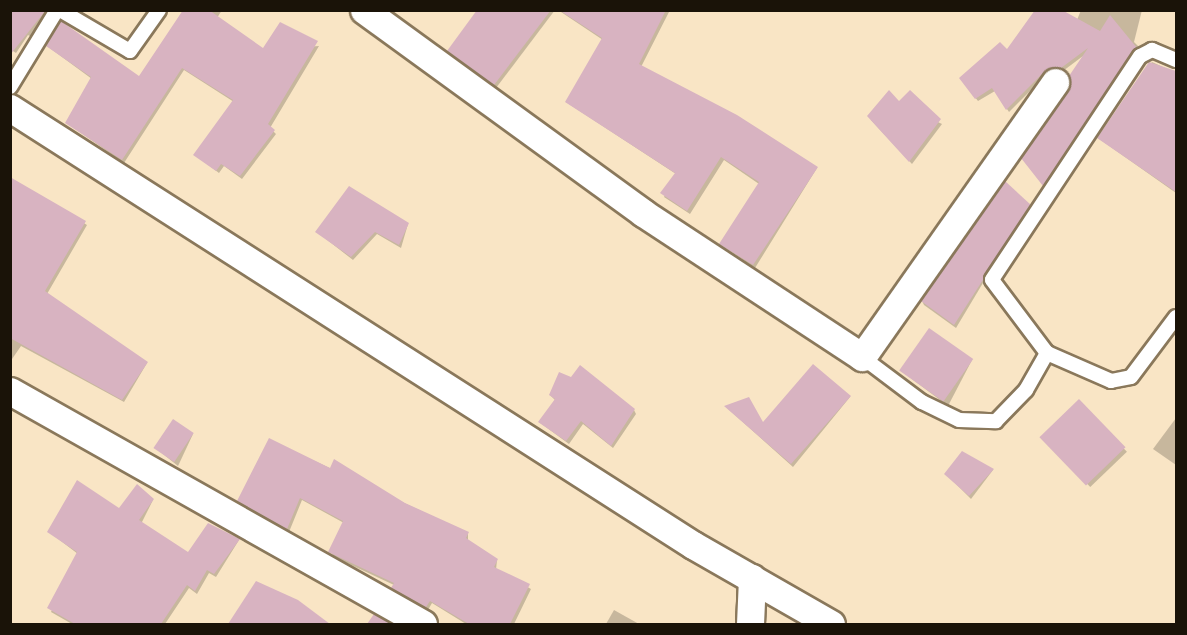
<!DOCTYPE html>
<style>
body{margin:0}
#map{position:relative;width:1187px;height:635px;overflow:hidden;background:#f9e5c5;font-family:"Varela Round",sans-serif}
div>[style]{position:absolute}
.shadow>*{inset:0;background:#0003;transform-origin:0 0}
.building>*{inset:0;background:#d8b3c1;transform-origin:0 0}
.roads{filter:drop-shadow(2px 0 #8a785b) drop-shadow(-2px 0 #8a785b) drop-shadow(0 2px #8a785b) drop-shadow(0 -2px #8a785b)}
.lane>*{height:14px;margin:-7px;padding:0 7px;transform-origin:7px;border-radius:7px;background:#fff}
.street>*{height:27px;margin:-13.5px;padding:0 13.5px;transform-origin:13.5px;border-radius:13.5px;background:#fff}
span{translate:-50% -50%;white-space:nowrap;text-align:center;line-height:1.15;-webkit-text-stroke:4.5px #fff;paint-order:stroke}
.frame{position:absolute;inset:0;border:12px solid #1a1308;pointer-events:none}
</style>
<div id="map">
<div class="shadow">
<i style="clip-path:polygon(45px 10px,33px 38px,28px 35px,16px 53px,10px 49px)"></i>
<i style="clip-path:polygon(184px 10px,222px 10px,217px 18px,263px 50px,319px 46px,270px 128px,276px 134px,242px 179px,224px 166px,219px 173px,195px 155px,234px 102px,184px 70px,124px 163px,67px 123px,92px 79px,47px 46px,139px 78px)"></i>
<i style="clip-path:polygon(504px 10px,555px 10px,496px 88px,449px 51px)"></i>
<i style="clip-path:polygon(558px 10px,670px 10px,641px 67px,817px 168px,755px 268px,721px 244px,759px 184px,724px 160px,690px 214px,664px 197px,676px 174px,566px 102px,603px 40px)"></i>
<i style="clip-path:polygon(1081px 10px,1142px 10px,1134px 42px,1142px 50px,1046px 188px,1025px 162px,1069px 92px,1083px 56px,1063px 71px,1050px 71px,1009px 112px,995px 91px,978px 101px,963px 82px,1007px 52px,1077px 20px)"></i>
<i style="clip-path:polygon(1152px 62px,1176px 73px,1176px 193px,1098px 138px)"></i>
<i style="clip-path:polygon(899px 103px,942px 124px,912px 164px,871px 120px)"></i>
<i style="clip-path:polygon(10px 178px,87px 225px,47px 294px,147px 363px,124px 402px,21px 346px,10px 362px)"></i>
<i style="clip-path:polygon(1029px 206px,956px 328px,924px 305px,922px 301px)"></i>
<i style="clip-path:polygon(408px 224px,401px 248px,377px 234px,353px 260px,317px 232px)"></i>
<i style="clip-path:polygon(972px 360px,948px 406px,904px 373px)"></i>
<i style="clip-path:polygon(550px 395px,634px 410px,636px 414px,613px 448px,583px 424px,569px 444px,539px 422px,556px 401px)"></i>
<i style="clip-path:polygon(850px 397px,793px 467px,726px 407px,762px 424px)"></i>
<i style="left:1079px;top:402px;width:69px;height:51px;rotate:46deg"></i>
<i style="clip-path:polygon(1176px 418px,1176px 465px,1153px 449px)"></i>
<i style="clip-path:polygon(193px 434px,178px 466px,158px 450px)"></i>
<i style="clip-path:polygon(270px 440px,468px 533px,468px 541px,497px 560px,496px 570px,531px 589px,514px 624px,466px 624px,432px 603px,428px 610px,395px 591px,394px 585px,332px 556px,344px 523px,302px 500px,289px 532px,241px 505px)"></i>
<i style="clip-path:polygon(993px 470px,971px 499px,946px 474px)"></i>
<i style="clip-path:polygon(153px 500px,141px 524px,188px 554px,239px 540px,216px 577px,209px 573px,197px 594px,189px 588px,165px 624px,72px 624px,51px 612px,78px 554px,49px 532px)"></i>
<i style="clip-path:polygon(256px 583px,326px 624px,229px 624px)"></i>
<i style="clip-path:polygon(614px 610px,639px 624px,606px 624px)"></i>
</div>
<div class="building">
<i style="clip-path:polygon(10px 10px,46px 10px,10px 55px)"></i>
<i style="clip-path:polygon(183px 10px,209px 10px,263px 48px,280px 22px,318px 41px,268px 124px,275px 130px,240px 176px,221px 164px,216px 171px,193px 155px,233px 100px,182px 68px,122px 160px,65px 123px,91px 77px,46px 46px,61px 21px,139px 76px)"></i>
<i style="clip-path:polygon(477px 10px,551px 10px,494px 85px,447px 51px)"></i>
<i style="clip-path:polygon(559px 10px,666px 10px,639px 64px,737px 115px,818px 167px,753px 265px,719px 244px,759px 182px,721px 157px,687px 211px,660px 193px,675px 173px,565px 102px,602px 38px)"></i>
<i style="clip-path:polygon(1035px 10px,1062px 10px,1100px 31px,1110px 15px,1137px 48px,1043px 186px,1021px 158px,1068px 91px,1069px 76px,1088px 48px,1061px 68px,1048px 68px,1006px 110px,992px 88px,975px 99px,959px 78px,1000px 42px,1007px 49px)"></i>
<i style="clip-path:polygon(1149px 62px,1176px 71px,1176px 192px,1097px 138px)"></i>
<i style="clip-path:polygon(889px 90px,899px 101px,910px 90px,941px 119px,909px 162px,867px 116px)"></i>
<i style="clip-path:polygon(10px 177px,86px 221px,45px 291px,148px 362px,122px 400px,10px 338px)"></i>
<i style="clip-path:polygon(1005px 181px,1031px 205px,954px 325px,921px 301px)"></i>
<i style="clip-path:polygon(349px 186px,409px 223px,399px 245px,375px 232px,351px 257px,315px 232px)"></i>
<i style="left:929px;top:328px;width:54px;height:52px;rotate:35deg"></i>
<i style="clip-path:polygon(813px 364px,851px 396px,791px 464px,724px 406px,749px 397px,763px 422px)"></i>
<i style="clip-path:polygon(580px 365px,635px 409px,611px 446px,581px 421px,566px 441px,538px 422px,555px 399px,549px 395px,559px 372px,571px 377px)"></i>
<i style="left:1079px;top:399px;width:67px;height:55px;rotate:46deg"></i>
<i style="left:173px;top:419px;width:25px;height:35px;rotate:34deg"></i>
<i style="clip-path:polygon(269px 438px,330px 468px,334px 459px,405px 503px,469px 532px,466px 538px,498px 559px,494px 567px,530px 584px,510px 624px,469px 624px,430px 601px,426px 607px,391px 588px,394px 583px,328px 552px,343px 521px,300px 498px,287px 529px,237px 501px)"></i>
<i style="clip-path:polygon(962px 451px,994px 469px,969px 496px,944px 474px)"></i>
<i style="clip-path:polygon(77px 480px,119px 508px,137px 484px,154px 499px,139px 520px,188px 552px,208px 523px,240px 539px,214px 574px,207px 570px,195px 591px,187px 585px,161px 624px,75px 624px,47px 608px,77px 552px,47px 532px)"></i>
<i style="clip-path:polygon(256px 581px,298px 600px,330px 624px,228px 624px)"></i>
<i style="clip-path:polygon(374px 614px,392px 624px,367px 624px)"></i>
</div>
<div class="roads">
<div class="lane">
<i style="left:60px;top:10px;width:81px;rotate:30.4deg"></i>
<i style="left:130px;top:51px;width:50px;rotate:-54.7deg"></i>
<i style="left:1176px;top:60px;width:26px;rotate:-157deg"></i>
<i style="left:1152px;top:50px;width:13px;rotate:153deg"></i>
<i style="left:1140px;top:56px;width:268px;rotate:123.5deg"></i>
<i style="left:992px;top:280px;width:91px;rotate:53deg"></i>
<i style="left:1047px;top:353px;width:70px;rotate:23.6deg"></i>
<i style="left:1111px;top:381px;width:20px;rotate:-11deg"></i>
<i style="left:1131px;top:377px;width:75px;rotate:-53.1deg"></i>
<i style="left:10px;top:87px;width:90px;rotate:-58.6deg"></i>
<i style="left:862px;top:357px;width:75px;rotate:36.9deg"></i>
<i style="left:922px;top:402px;width:41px;rotate:25.9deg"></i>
<i style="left:959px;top:420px;width:37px;rotate:2deg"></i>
<i style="left:996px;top:421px;width:43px;rotate:-45.9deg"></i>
<i style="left:1026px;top:390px;width:43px;rotate:-60.4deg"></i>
</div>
<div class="street">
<i style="left:364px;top:10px;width:345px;rotate:36deg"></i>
<i style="left:643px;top:213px;width:262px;rotate:33.3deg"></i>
<i style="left:862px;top:357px;width:336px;rotate:-54.9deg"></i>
<i style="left:10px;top:108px;width:811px;rotate:32.61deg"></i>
<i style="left:693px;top:545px;width:159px;rotate:29.8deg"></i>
<i style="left:10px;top:391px;width:474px;rotate:29.4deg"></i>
<i style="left:750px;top:624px;width:46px;rotate:-87.5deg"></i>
</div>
</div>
<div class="frame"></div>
</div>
